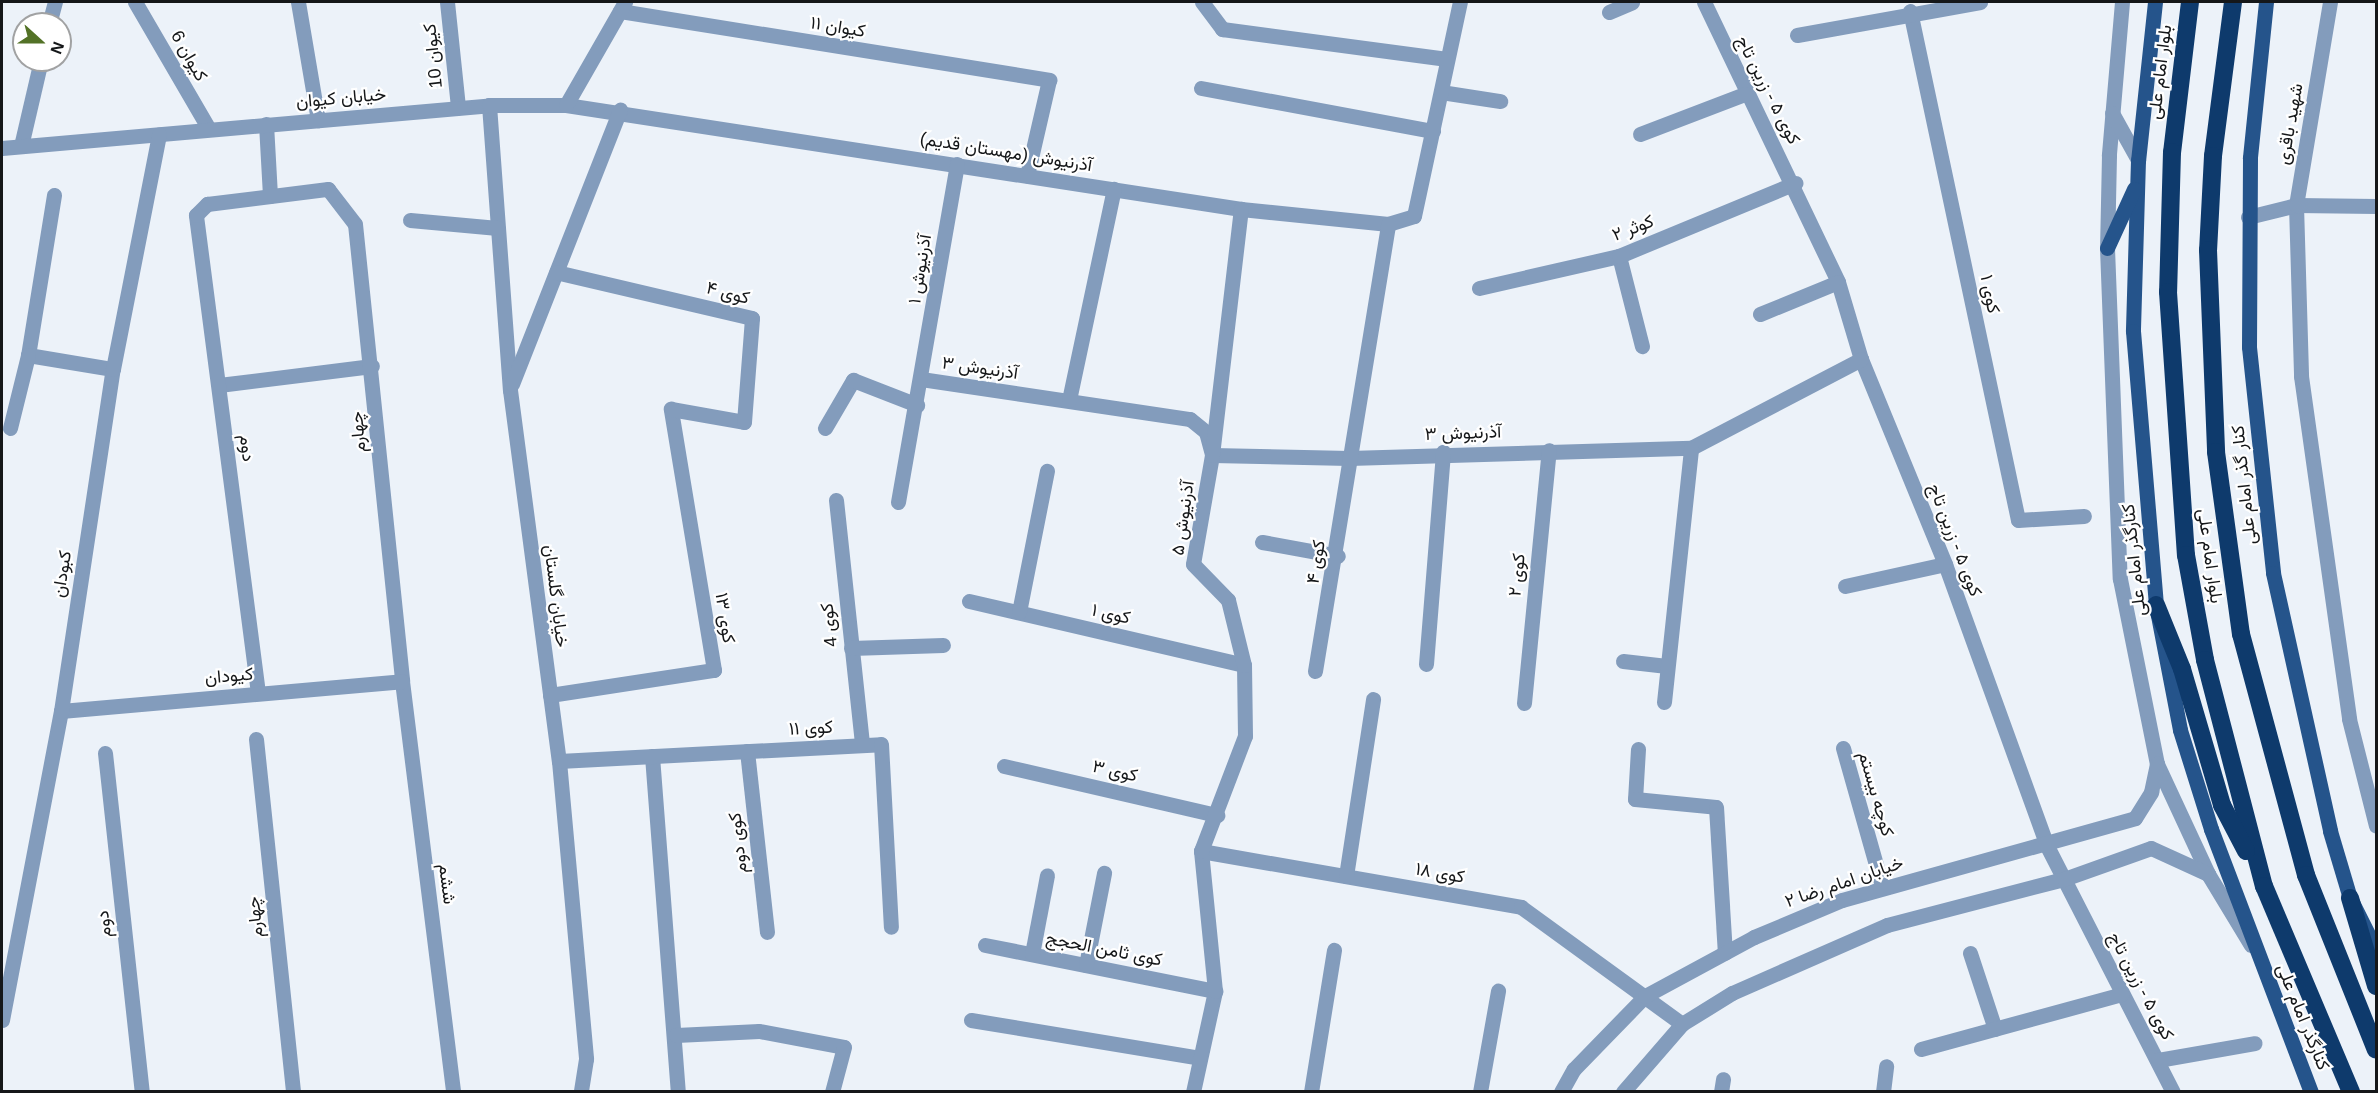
<!DOCTYPE html>
<meta charset="utf-8">
<style>
body{margin:0}
#map{position:relative;width:2378px;height:1093px;overflow:hidden;background:#ecf2f9;font-family:Helvetica,Vazirmatn,sans-serif}
div>[style]{position:absolute}
.minor>*{height:15px;margin:-7.5px;padding:0 7.5px;transform-origin:7.5px;border-radius:7.5px;background:#839cbc}
.major>*{height:15px;margin:-7.5px;padding:0 7.5px;transform-origin:7.5px;border-radius:7.5px;background:#25548b}
.highway>*{height:18px;margin:-9px;padding:0 9px;transform-origin:9px;border-radius:9px;background:#0e3a6c}
span{translate:-50% -50%;white-space:nowrap;text-align:center;line-height:1.15;-webkit-text-stroke:4.5px #fff;paint-order:stroke}
.street-label{font-size:18px;color:#151719}
.frame{position:absolute;inset:0;border:3px solid #151719;pointer-events:none}
.north{position:absolute;left:12px;top:12px;width:60px;height:60px;box-sizing:border-box;background:#fff;border:2px solid #a1a2a3;border-radius:50%;rotate:111deg;font-size:16px;font-weight:700;line-height:24px;text-align:center;color:#151719}
.north::after{content:'';display:block;margin:auto;width:21px;height:27px;background:#537227;clip-path:polygon(50% 0,100% 100%,50% 72%,0 100%)}
</style>
<div id="map">
<div class="minor">
<i style="left:135px;top:2px;width:147px;rotate:59.8deg"></i>
<i style="left:298px;top:2px;width:120px;rotate:80.4deg"></i>
<i style="left:447px;top:2px;width:106px;rotate:84deg"></i>
<i style="left:1202px;top:2px;width:34px;rotate:53deg"></i>
<i style="left:1222px;top:29px;width:227px;rotate:7.6deg"></i>
<i style="left:1704px;top:2px;width:310px;rotate:64.4deg"></i>
<i style="left:1838px;top:282px;width:80px;rotate:73.4deg"></i>
<i style="left:1861px;top:359px;width:222px;rotate:67.7deg"></i>
<i style="left:1945px;top:564px;width:300px;rotate:70.1deg"></i>
<i style="left:2047px;top:846px;width:276px;rotate:62.9deg"></i>
<i style="left:2122px;top:2px;width:154px;rotate:94.9deg"></i>
<i style="left:2109px;top:155px;width:93px;rotate:91.2deg"></i>
<i style="left:2107px;top:248px;width:331px;rotate:87.8deg"></i>
<i style="left:2120px;top:579px;width:189px;rotate:78.7deg"></i>
<i style="left:2157px;top:764px;width:121px;rotate:65.1deg"></i>
<i style="left:2208px;top:874px;width:83px;rotate:58.8deg"></i>
<i style="left:2330px;top:2px;width:206px;rotate:99.5deg"></i>
<i style="left:2296px;top:205px;width:171px;rotate:88.3deg"></i>
<i style="left:2301px;top:376px;width:346px;rotate:82deg"></i>
<i style="left:2349px;top:719px;width:110px;rotate:75.8deg"></i>
<i style="left:620px;top:11px;width:435px;rotate:9.1deg"></i>
<i style="left:1049px;top:80px;width:98px;rotate:103deg"></i>
<i style="left:1910px;top:11px;width:520px;rotate:78.02deg"></i>
<i style="left:2018px;top:520px;width:66px;rotate:-3.5deg"></i>
<i style="left:1609px;top:12px;width:25px;rotate:-23deg"></i>
<i style="left:49px;top:24px;width:23px;rotate:-75deg"></i>
<i style="left:1797px;top:35px;width:186px;rotate:-10.2deg"></i>
<i style="left:1201px;top:88px;width:236px;rotate:10.5deg"></i>
<i style="left:1441px;top:92px;width:60px;rotate:8.7deg"></i>
<i style="left:489px;top:105px;width:286px;rotate:85.8deg"></i>
<i style="left:510px;top:390px;width:374px;rotate:82.5deg"></i>
<i style="left:559px;top:761px;width:299px;rotate:84.8deg"></i>
<i style="left:586px;top:1059px;width:33px;rotate:99deg"></i>
<i style="left:566px;top:105px;width:683px;rotate:8.76deg"></i>
<i style="left:1241px;top:209px;width:148px;rotate:5.8deg"></i>
<i style="left:1388px;top:224px;width:27px;rotate:-17deg"></i>
<i style="left:1414px;top:216px;width:219px;rotate:-77.9deg"></i>
<i style="left:2112px;top:113px;width:54px;rotate:61deg"></i>
<i style="left:266px;top:124px;width:72px;rotate:86.8deg"></i>
<i style="left:1640px;top:134px;width:112px;rotate:-20.9deg"></i>
<i style="left:21px;top:146px;width:88px;rotate:-76.9deg"></i>
<i style="left:2px;top:148px;width:489px;rotate:-5deg"></i>
<i style="left:489px;top:105px;width:77px"></i>
<i style="left:566px;top:105px;width:119px;rotate:-60.2deg"></i>
<i style="left:54px;top:195px;width:162px;rotate:99.2deg"></i>
<i style="left:28px;top:355px;width:86px;rotate:9.4deg"></i>
<i style="left:2248px;top:217px;width:49px;rotate:-14deg"></i>
<i style="left:2296px;top:205px;width:80px;rotate:0.7deg"></i>
<i style="left:410px;top:220px;width:88px;rotate:5.2deg"></i>
<i style="left:1619px;top:256px;width:93px;rotate:75.7deg"></i>
<i style="left:1479px;top:288px;width:144px;rotate:-12.9deg"></i>
<i style="left:1619px;top:256px;width:191px;rotate:-22.5deg"></i>
<i style="left:1760px;top:314px;width:84px;rotate:-22.3deg"></i>
<i style="left:921px;top:379px;width:272px;rotate:8.5deg"></i>
<i style="left:1190px;top:419px;width:21px;rotate:39deg"></i>
<i style="left:1206px;top:432px;width:24px;rotate:75deg"></i>
<i style="left:1212px;top:455px;width:137px;rotate:1.3deg"></i>
<i style="left:1349px;top:458px;width:342px;rotate:-1.7deg"></i>
<i style="left:1691px;top:448px;width:192px;rotate:-27.6deg"></i>
<i style="left:512px;top:384px;width:295px;rotate:-68.5deg"></i>
<i style="left:219px;top:385px;width:154px;rotate:-7.1deg"></i>
<i style="left:1069px;top:400px;width:216px;rotate:-78deg"></i>
<i style="left:10px;top:428px;width:75px;rotate:-76.1deg"></i>
<i style="left:825px;top:428px;width:56px;rotate:-59.7deg"></i>
<i style="left:853px;top:380px;width:69px;rotate:21.3deg"></i>
<i style="left:836px;top:500px;width:245px;rotate:83.9deg"></i>
<i style="left:898px;top:502px;width:343px;rotate:-80.1deg"></i>
<i style="left:1262px;top:542px;width:77px;rotate:10.4deg"></i>
<i style="left:1845px;top:586px;width:102px;rotate:-12.4deg"></i>
<i style="left:969px;top:601px;width:282px;rotate:13.1deg"></i>
<i style="left:1019px;top:612px;width:144px;rotate:-78.8deg"></i>
<i style="left:851px;top:648px;width:92px;rotate:-1.9deg"></i>
<i style="left:1623px;top:661px;width:44px;rotate:6.5deg"></i>
<i style="left:1426px;top:664px;width:213px;rotate:-85.4deg"></i>
<i style="left:1315px;top:671px;width:453px;rotate:-80.7deg"></i>
<i style="left:258px;top:693px;width:482px;rotate:-97.4deg"></i>
<i style="left:196px;top:215px;width:16px;rotate:-45deg"></i>
<i style="left:207px;top:204px;width:122px;rotate:-7.1deg"></i>
<i style="left:328px;top:189px;width:44px;rotate:52.4deg"></i>
<i style="left:355px;top:224px;width:459px;rotate:84.1deg"></i>
<i style="left:402px;top:681px;width:414px;rotate:82.9deg"></i>
<i style="left:550px;top:695px;width:166px;rotate:-8.7deg"></i>
<i style="left:714px;top:670px;width:265px;rotate:-99.4deg"></i>
<i style="left:671px;top:409px;width:74px;rotate:10.1deg"></i>
<i style="left:744px;top:422px;width:104px;rotate:-85.6deg"></i>
<i style="left:752px;top:318px;width:201px;rotate:-166.8deg"></i>
<i style="left:1664px;top:702px;width:255px;rotate:-83.9deg"></i>
<i style="left:1524px;top:703px;width:254px;rotate:-84.4deg"></i>
<i style="left:61px;top:711px;width:342px;rotate:-5deg"></i>
<i style="left:256px;top:739px;width:355px;rotate:84deg"></i>
<i style="left:1843px;top:748px;width:143px;rotate:74.2deg"></i>
<i style="left:1638px;top:749px;width:50px;rotate:93.4deg"></i>
<i style="left:1635px;top:799px;width:81px;rotate:5.6deg"></i>
<i style="left:1716px;top:807px;width:146px;rotate:86.5deg"></i>
<i style="left:747px;top:751px;width:182px;rotate:83.7deg"></i>
<i style="left:105px;top:753px;width:341px;rotate:83.8deg"></i>
<i style="left:652px;top:756px;width:337px;rotate:85.6deg"></i>
<i style="left:559px;top:761px;width:322px;rotate:-3deg"></i>
<i style="left:881px;top:744px;width:183px;rotate:86.9deg"></i>
<i style="left:1004px;top:766px;width:219px;rotate:13deg"></i>
<i style="left:1201px;top:851px;width:325px;rotate:9.9deg"></i>
<i style="left:1521px;top:907px;width:199px;rotate:36deg"></i>
<i style="left:1346px;top:876px;width:179px;rotate:-81.3deg"></i>
<i style="left:985px;top:945px;width:235px;rotate:11.3deg"></i>
<i style="left:1970px;top:953px;width:80px;rotate:71.8deg"></i>
<i style="left:1032px;top:954px;width:80px;rotate:-79.2deg"></i>
<i style="left:1086px;top:965px;width:94px;rotate:-78.9deg"></i>
<i style="left:2px;top:1020px;width:315px;rotate:-79.2deg"></i>
<i style="left:61px;top:711px;width:346px;rotate:-81.4deg"></i>
<i style="left:113px;top:369px;width:239px;rotate:-78.9deg"></i>
<i style="left:971px;top:1020px;width:232px;rotate:9.4deg"></i>
<i style="left:676px;top:1035px;width:83px;rotate:-2.8deg"></i>
<i style="left:759px;top:1031px;width:86px;rotate:10.7deg"></i>
<i style="left:844px;top:1047px;width:47px;rotate:104.9deg"></i>
<i style="left:1921px;top:1049px;width:208px;rotate:-15.3deg"></i>
<i style="left:2158px;top:1060px;width:98px;rotate:-9.9deg"></i>
<i style="left:1193px;top:1092px;width:103px;rotate:-77.7deg"></i>
<i style="left:1215px;top:991px;width:141px;rotate:-95.7deg"></i>
<i style="left:1201px;top:851px;width:123px;rotate:-69.1deg"></i>
<i style="left:1245px;top:736px;width:71px;rotate:-90.8deg"></i>
<i style="left:1244px;top:665px;width:67px;rotate:-103.8deg"></i>
<i style="left:1228px;top:600px;width:50px;rotate:-134.2deg"></i>
<i style="left:1193px;top:564px;width:111px;rotate:-80.1deg"></i>
<i style="left:1212px;top:455px;width:248px;rotate:-83.3deg"></i>
<i style="left:1311px;top:1092px;width:144px;rotate:-80.8deg"></i>
<i style="left:1480px;top:1092px;width:103px;rotate:-79.9deg"></i>
<i style="left:1561px;top:1092px;width:26px;rotate:-61deg"></i>
<i style="left:1574px;top:1069px;width:102px;rotate:-45.8deg"></i>
<i style="left:1645px;top:996px;width:124px;rotate:-28.4deg"></i>
<i style="left:1754px;top:937px;width:95px;rotate:-22.8deg"></i>
<i style="left:1842px;top:900px;width:304px;rotate:-15.6deg"></i>
<i style="left:2135px;top:818px;width:31px;rotate:-58deg"></i>
<i style="left:2151px;top:792px;width:29px;rotate:-78deg"></i>
<i style="left:1623px;top:1092px;width:90px;rotate:-49.1deg"></i>
<i style="left:1682px;top:1024px;width:59px;rotate:-31.8deg"></i>
<i style="left:1732px;top:993px;width:169px;rotate:-23.7deg"></i>
<i style="left:1887px;top:925px;width:183px;rotate:-14.6deg"></i>
<i style="left:2064px;top:879px;width:92px;rotate:-19.6deg"></i>
<i style="left:2151px;top:848px;width:63px;rotate:24.5deg"></i>
<i style="left:1721px;top:1092px;width:13px;rotate:-81deg"></i>
<i style="left:1883px;top:1092px;width:26px;rotate:-83deg"></i>
</div>
<div class="major">
<i style="left:2155px;top:2px;width:159px;rotate:96.1deg"></i>
<i style="left:2138px;top:160px;width:171px;rotate:91.7deg"></i>
<i style="left:2133px;top:331px;width:275px;rotate:85.2deg"></i>
<i style="left:2156px;top:605px;width:127px;rotate:79.1deg"></i>
<i style="left:2180px;top:730px;width:104px;rotate:72.6deg"></i>
<i style="left:2211px;top:829px;width:281px;rotate:69.2deg"></i>
<i style="left:2266px;top:2px;width:157px;rotate:95.9deg"></i>
<i style="left:2250px;top:158px;width:189px;rotate:90.3deg"></i>
<i style="left:2249px;top:347px;width:227px;rotate:83.9deg"></i>
<i style="left:2273px;top:573px;width:264px;rotate:77.5deg"></i>
<i style="left:2330px;top:831px;width:70px;rotate:73.4deg"></i>
<i style="left:2350px;top:898px;width:58px;rotate:63.4deg"></i>
<i style="left:2107px;top:248px;width:65px;rotate:-65.4deg"></i>
</div>
<div class="highway">
<i style="left:2190px;top:2px;width:151px;rotate:96.8deg"></i>
<i style="left:2172px;top:152px;width:140px;rotate:91.6deg"></i>
<i style="left:2168px;top:292px;width:264px;rotate:86.1deg"></i>
<i style="left:2186px;top:555px;width:107px;rotate:79.7deg"></i>
<i style="left:2205px;top:660px;width:234px;rotate:75.4deg"></i>
<i style="left:2264px;top:886px;width:224px;rotate:67.1deg"></i>
<i style="left:2233px;top:2px;width:155px;rotate:97.4deg"></i>
<i style="left:2213px;top:156px;width:94px;rotate:93deg"></i>
<i style="left:2208px;top:250px;width:202px;rotate:87.7deg"></i>
<i style="left:2216px;top:452px;width:184px;rotate:82.2deg"></i>
<i style="left:2241px;top:634px;width:250px;rotate:74.9deg"></i>
<i style="left:2306px;top:875px;width:188px;rotate:68.2deg"></i>
<i style="left:2156px;top:605px;width:69px;rotate:67.9deg"></i>
<i style="left:2182px;top:669px;width:142px;rotate:73.6deg"></i>
<i style="left:2222px;top:805px;width:52px;rotate:62.4deg"></i>
<i style="left:2350px;top:898px;width:92px;rotate:73.5deg"></i>
</div>
<div class="street-label">
<span style="left:838px;top:27px;rotate:9deg">کیوان ۱۱</span>
<span style="left:189px;top:56px;rotate:60deg">کیوان 6</span>
<span style="left:433px;top:56px;rotate:-96deg">کیوان 10</span>
<span style="left:2160px;top:72px;rotate:-83deg">بلوار امام علی</span>
<span style="left:1768px;top:90px;rotate:63deg">کوی ۵ - زرین تاج</span>
<span style="left:341px;top:98px;rotate:-5deg">خیابان کیوان</span>
<span style="left:2290px;top:124px;rotate:-80deg">شهید باقری</span>
<span style="left:1006px;top:152px;rotate:9deg">آذرنیوش (مهستان قدیم)</span>
<span style="left:1633px;top:228px;rotate:-21deg">کوثر ۲</span>
<span style="left:920px;top:269px;rotate:-81deg">آذرنیوش ۱</span>
<span style="left:728px;top:293px;rotate:15deg">کوی ۴</span>
<span style="left:1990px;top:294px;rotate:78deg">کوی ۱</span>
<span style="left:980px;top:368px;rotate:8deg">آذرنیوش ۳</span>
<span style="left:358px;top:432px;rotate:-95deg">چهارم</span>
<span style="left:1463px;top:433px;rotate:-2deg">آذرنیوش ۳</span>
<span style="left:247px;top:448px;rotate:83deg">دوم</span>
<span style="left:2244px;top:485px;rotate:-96deg">کنار گذر امام علی</span>
<span style="left:1183px;top:518px;rotate:-82deg">آذرنیوش ۵</span>
<span style="left:1955px;top:540px;rotate:69deg">کوی ۵ - زرین تاج</span>
<span style="left:2210px;top:556px;rotate:82deg">بلوار امام علی</span>
<span style="left:2134px;top:560px;rotate:-96deg">کنارگذر امام علی</span>
<span style="left:1316px;top:562px;rotate:-81deg">کوی ۴</span>
<span style="left:62px;top:574px;rotate:-81deg">کبودان</span>
<span style="left:1517px;top:575px;rotate:-84deg">کوی ۲</span>
<span style="left:556px;top:596px;rotate:83deg">خیابان گلستان</span>
<span style="left:1111px;top:614px;rotate:13deg">کوی ۱</span>
<span style="left:725px;top:618px;rotate:81deg">کوی ۱۳</span>
<span style="left:829px;top:625px;rotate:-96deg">کوی 4</span>
<span style="left:229px;top:676px;rotate:-5deg">کیودان</span>
<span style="left:811px;top:728px;rotate:-3deg">کوی ۱۱</span>
<span style="left:1115px;top:771px;rotate:13deg">کوی ۳</span>
<span style="left:1876px;top:794px;rotate:74deg">کوچه بیستم</span>
<span style="left:738px;top:843px;rotate:-96deg">کوی دوم</span>
<span style="left:1440px;top:873px;rotate:10deg">کوی ۱۸</span>
<span style="left:1844px;top:882px;rotate:-19deg">خیابان امام رضا ۲</span>
<span style="left:447px;top:884px;rotate:83deg">ششم</span>
<span style="left:255px;top:917px;rotate:-96deg">چهارم</span>
<span style="left:104px;top:924px;rotate:-96deg">دوم</span>
<span style="left:1104px;top:949px;rotate:11deg">کوی ثامن الحجج</span>
<span style="left:2141px;top:986px;rotate:62deg">کوی ۵ - زرین تاج</span>
<span style="left:2303px;top:1017px;rotate:68deg">کنارگذر امام علی</span>
</div>
<div class="frame"></div>
<div class="north">N</div>
</div>
